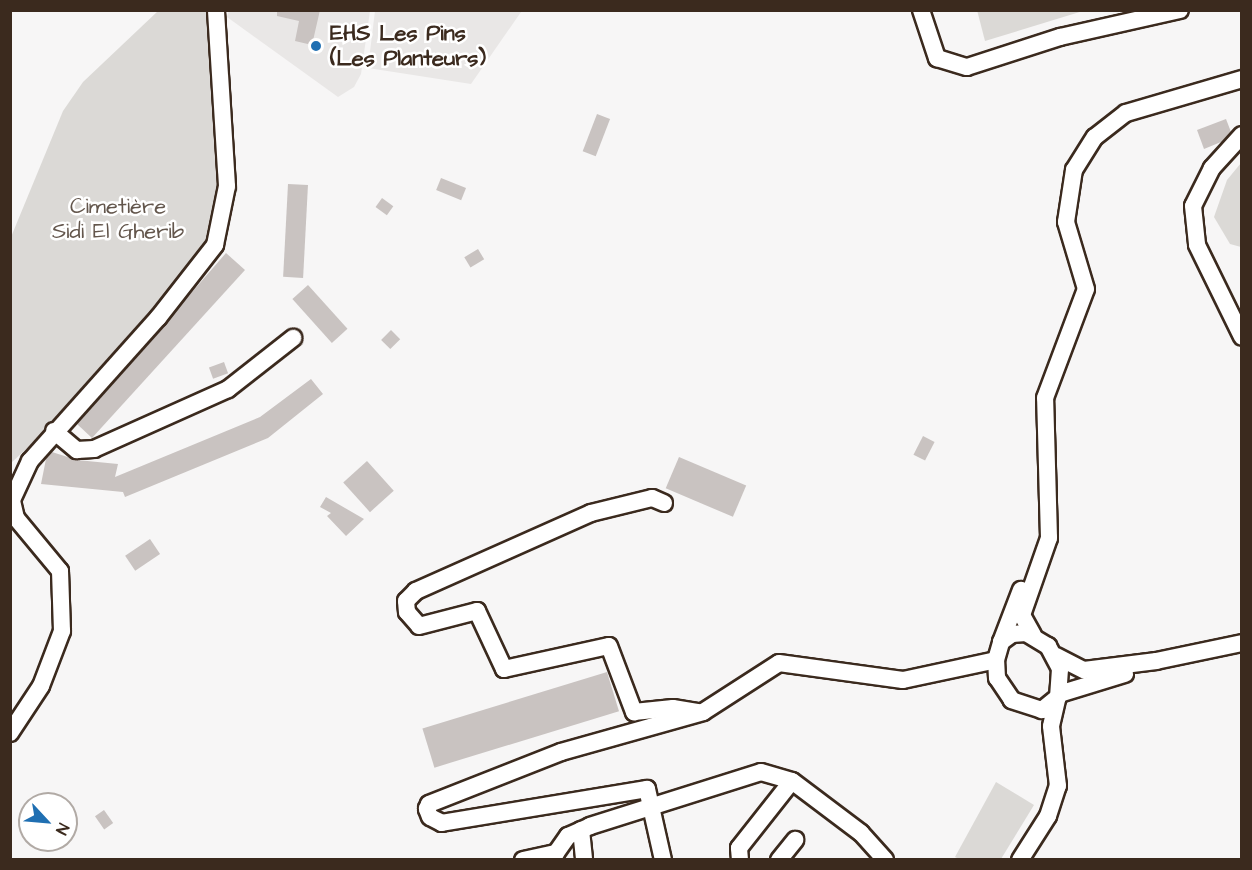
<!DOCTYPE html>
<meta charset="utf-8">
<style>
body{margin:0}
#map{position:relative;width:1252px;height:870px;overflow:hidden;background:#f7f6f6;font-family:"Architects Daughter",sans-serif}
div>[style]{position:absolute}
.built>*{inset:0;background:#e9e7e6}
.green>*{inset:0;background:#dbd9d6}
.building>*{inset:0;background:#c9c3c1;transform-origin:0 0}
.roads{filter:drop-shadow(2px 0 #3b2a1e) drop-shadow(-2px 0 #3b2a1e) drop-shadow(0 2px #3b2a1e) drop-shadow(0 -2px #3b2a1e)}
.minor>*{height:16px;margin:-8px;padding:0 8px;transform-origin:8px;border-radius:8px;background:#fff}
.dots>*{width:16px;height:16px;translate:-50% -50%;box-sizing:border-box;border:3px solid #fff;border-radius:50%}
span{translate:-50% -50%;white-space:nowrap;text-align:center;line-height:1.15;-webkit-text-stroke:5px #fff;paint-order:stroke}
.poi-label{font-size:22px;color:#3b2a1e;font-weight:700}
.left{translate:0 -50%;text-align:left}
.park-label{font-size:22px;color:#63564c}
.frame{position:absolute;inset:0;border:12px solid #3b2a1e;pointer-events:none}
.north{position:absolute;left:18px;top:792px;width:60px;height:60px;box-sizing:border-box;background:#fff;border:2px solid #b1aaa5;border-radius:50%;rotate:116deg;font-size:16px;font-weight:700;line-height:24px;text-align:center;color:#3b2a1e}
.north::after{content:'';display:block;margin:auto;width:21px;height:27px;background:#1f6fb2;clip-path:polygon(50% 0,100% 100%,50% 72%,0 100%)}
</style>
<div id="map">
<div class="built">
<i style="clip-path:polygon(229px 10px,370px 11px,361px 74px,354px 87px,338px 97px,227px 17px)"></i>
<i style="clip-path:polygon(375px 11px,516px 10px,521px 12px,471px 84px,368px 68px)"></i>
</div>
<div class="green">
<i style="clip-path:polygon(977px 10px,1083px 10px,1083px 11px,985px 41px)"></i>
<i style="clip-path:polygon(158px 11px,207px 11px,219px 108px,218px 183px,202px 255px,60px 418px,11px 463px,11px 237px,63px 111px,83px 82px)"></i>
<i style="clip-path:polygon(1241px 163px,1241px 247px,1230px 244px,1214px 217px,1227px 180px)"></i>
<i style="clip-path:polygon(996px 782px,1034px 805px,1001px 859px,959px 859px,955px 857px)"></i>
</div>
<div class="building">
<i style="clip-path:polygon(277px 10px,320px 10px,312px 45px,295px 41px,299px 21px,277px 16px)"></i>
<i style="left:597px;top:114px;width:14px;height:40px;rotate:21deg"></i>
<i style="clip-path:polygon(1226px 119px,1231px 132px,1221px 142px,1204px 149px,1197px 130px)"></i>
<i style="left:441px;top:178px;width:27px;height:13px;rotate:22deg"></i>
<i style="left:288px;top:184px;width:20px;height:93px;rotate:3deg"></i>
<i style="left:382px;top:198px;width:14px;height:11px;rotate:36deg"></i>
<i style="left:478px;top:249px;width:12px;height:16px;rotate:59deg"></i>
<i style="clip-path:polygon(226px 253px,245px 270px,92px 438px,77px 424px)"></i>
<i style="left:308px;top:285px;width:59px;height:21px;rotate:48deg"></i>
<i style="left:391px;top:330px;width:13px;height:14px;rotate:45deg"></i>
<i style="left:224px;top:362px;width:12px;height:16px;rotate:70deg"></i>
<i style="clip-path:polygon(311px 379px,323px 394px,268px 438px,125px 497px,123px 492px,41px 484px,46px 459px,52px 452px,77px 460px,118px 464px,115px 477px,260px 417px)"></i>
<i style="left:923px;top:436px;width:13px;height:21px;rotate:27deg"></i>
<i style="left:679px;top:457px;width:73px;height:34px;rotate:23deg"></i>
<i style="left:367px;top:461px;width:40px;height:32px;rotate:48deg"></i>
<i style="clip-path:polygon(326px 497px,364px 519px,346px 536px,327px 516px,331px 513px,320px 507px)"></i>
<i style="left:150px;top:539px;width:18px;height:30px;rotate:56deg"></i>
<i style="left:607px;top:672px;width:41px;height:193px;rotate:73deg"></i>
<i style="left:104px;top:810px;width:16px;height:11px;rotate:55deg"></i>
</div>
<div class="roads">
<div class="minor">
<i style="left:921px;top:10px;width:51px;rotate:71.6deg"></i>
<i style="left:937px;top:58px;width:31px;rotate:17deg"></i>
<i style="left:967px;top:67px;width:98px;rotate:-17.9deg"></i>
<i style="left:1060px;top:37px;width:123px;rotate:-12.7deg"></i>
<i style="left:1242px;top:135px;width:45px;rotate:132.3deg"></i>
<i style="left:1212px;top:168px;width:42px;rotate:116.6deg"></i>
<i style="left:1193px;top:206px;width:39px;rotate:84deg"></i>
<i style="left:1197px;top:245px;width:102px;rotate:63.9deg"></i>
<i style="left:54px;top:431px;width:30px;rotate:40deg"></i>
<i style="left:77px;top:450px;width:17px;rotate:-3deg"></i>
<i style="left:94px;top:449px;width:147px;rotate:-24.1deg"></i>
<i style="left:228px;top:389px;width:83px;rotate:-38.1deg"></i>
<i style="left:664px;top:503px;width:13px;rotate:-157deg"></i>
<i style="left:652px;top:498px;width:63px;rotate:166.2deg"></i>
<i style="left:591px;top:513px;width:192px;rotate:156deg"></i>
<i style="left:416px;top:591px;width:14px;rotate:135deg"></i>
<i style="left:406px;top:601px;width:11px;rotate:85deg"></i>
<i style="left:407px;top:612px;width:18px;rotate:49deg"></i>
<i style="left:419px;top:626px;width:60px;rotate:-14.5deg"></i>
<i style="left:477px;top:611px;width:64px;rotate:65deg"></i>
<i style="left:504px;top:669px;width:107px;rotate:-12.4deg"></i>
<i style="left:609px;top:646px;width:71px;rotate:69.3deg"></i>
<i style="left:634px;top:712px;width:39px;rotate:-6deg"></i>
<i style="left:673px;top:708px;width:26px;rotate:9deg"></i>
<i style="left:1026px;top:633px;width:26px;rotate:31deg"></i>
<i style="left:1048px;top:646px;width:26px;rotate:62deg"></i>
<i style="left:1060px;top:669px;width:28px;rotate:94deg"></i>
<i style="left:1058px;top:697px;width:21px;rotate:141deg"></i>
<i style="left:1042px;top:710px;width:32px;rotate:-162deg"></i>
<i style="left:1012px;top:700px;width:27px;rotate:-124deg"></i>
<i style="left:997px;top:678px;width:18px;rotate:-93deg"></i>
<i style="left:996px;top:660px;width:19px;rotate:-74deg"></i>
<i style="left:1001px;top:642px;width:14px;rotate:-36deg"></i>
<i style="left:1012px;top:634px;width:14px;rotate:-4deg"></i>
<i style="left:1033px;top:635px;width:23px;rotate:-119deg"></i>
<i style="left:1022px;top:615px;width:82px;rotate:-70.7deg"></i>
<i style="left:1049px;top:538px;width:140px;rotate:-91.6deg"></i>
<i style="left:1045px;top:398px;width:116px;rotate:-69.4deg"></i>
<i style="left:1086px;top:289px;width:70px;rotate:-106.6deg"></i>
<i style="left:1066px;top:222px;width:53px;rotate:-81.3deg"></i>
<i style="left:1074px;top:170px;width:39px;rotate:-58deg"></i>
<i style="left:1095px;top:137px;width:39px;rotate:-38deg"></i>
<i style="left:1126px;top:113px;width:121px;rotate:-16.3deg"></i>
<i style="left:1001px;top:642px;width:56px;rotate:-69deg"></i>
<i style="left:1056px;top:656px;width:31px;rotate:27deg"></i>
<i style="left:1084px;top:670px;width:73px;rotate:-7.1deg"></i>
<i style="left:1156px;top:661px;width:88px;rotate:-11.8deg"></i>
<i style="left:1059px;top:694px;width:69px;rotate:-16.9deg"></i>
<i style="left:10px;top:733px;width:56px;rotate:-56.6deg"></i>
<i style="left:41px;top:686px;width:59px;rotate:-69.1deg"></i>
<i style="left:62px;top:631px;width:60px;rotate:-91.9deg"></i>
<i style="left:60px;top:571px;width:69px;rotate:-129.7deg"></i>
<i style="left:16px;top:518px;width:18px;rotate:-103deg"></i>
<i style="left:12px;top:500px;width:43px;rotate:-65.2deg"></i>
<i style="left:30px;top:461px;width:192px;rotate:-48.2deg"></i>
<i style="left:158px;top:318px;width:93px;rotate:-52deg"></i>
<i style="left:215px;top:245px;width:60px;rotate:-78.5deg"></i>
<i style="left:227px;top:186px;width:176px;rotate:-93.6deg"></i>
<i style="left:581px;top:830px;width:30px;rotate:84deg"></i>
<i style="left:523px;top:860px;width:34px;rotate:-12deg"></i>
<i style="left:556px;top:853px;width:21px;rotate:-55deg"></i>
<i style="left:568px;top:836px;width:24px;rotate:-24deg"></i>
<i style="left:590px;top:826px;width:179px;rotate:-17.5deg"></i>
<i style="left:761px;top:772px;width:32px;rotate:16deg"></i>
<i style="left:792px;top:781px;width:86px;rotate:37deg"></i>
<i style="left:861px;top:833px;width:36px;rotate:48deg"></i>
<i style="left:663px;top:860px;width:73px;rotate:-102.7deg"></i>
<i style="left:647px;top:789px;width:208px;rotate:170.6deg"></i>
<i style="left:442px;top:823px;width:13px;rotate:-153deg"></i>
<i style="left:430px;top:817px;width:9px;rotate:-111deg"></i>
<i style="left:427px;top:809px;width:5px;rotate:-68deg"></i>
<i style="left:429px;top:804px;width:142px;rotate:-21.5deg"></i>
<i style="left:561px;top:752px;width:148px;rotate:-15.7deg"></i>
<i style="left:703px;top:712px;width:90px;rotate:-32.8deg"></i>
<i style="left:779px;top:663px;width:125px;rotate:7.8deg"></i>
<i style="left:903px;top:680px;width:95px;rotate:-12.1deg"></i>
<i style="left:740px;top:860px;width:12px;rotate:-95deg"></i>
<i style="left:739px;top:848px;width:85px;rotate:-51.7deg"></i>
<i style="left:779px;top:860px;width:26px;rotate:-51deg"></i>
<i style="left:1020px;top:860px;width:52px;rotate:-57.5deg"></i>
<i style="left:1048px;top:816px;width:32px;rotate:-72deg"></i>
<i style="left:1058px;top:786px;width:60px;rotate:-96.7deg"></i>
<i style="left:1051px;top:726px;width:28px;rotate:-77deg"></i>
</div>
</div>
<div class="dots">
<i style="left:316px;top:46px;background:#1f6fb2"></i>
</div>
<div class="poi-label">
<span class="left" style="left:330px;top:46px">EHS Les Pins<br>(Les Planteurs)</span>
</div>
<div class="park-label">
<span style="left:118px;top:219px">Cimetière<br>Sidi El Gherib</span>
</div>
<div class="frame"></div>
<div class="north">N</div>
</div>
